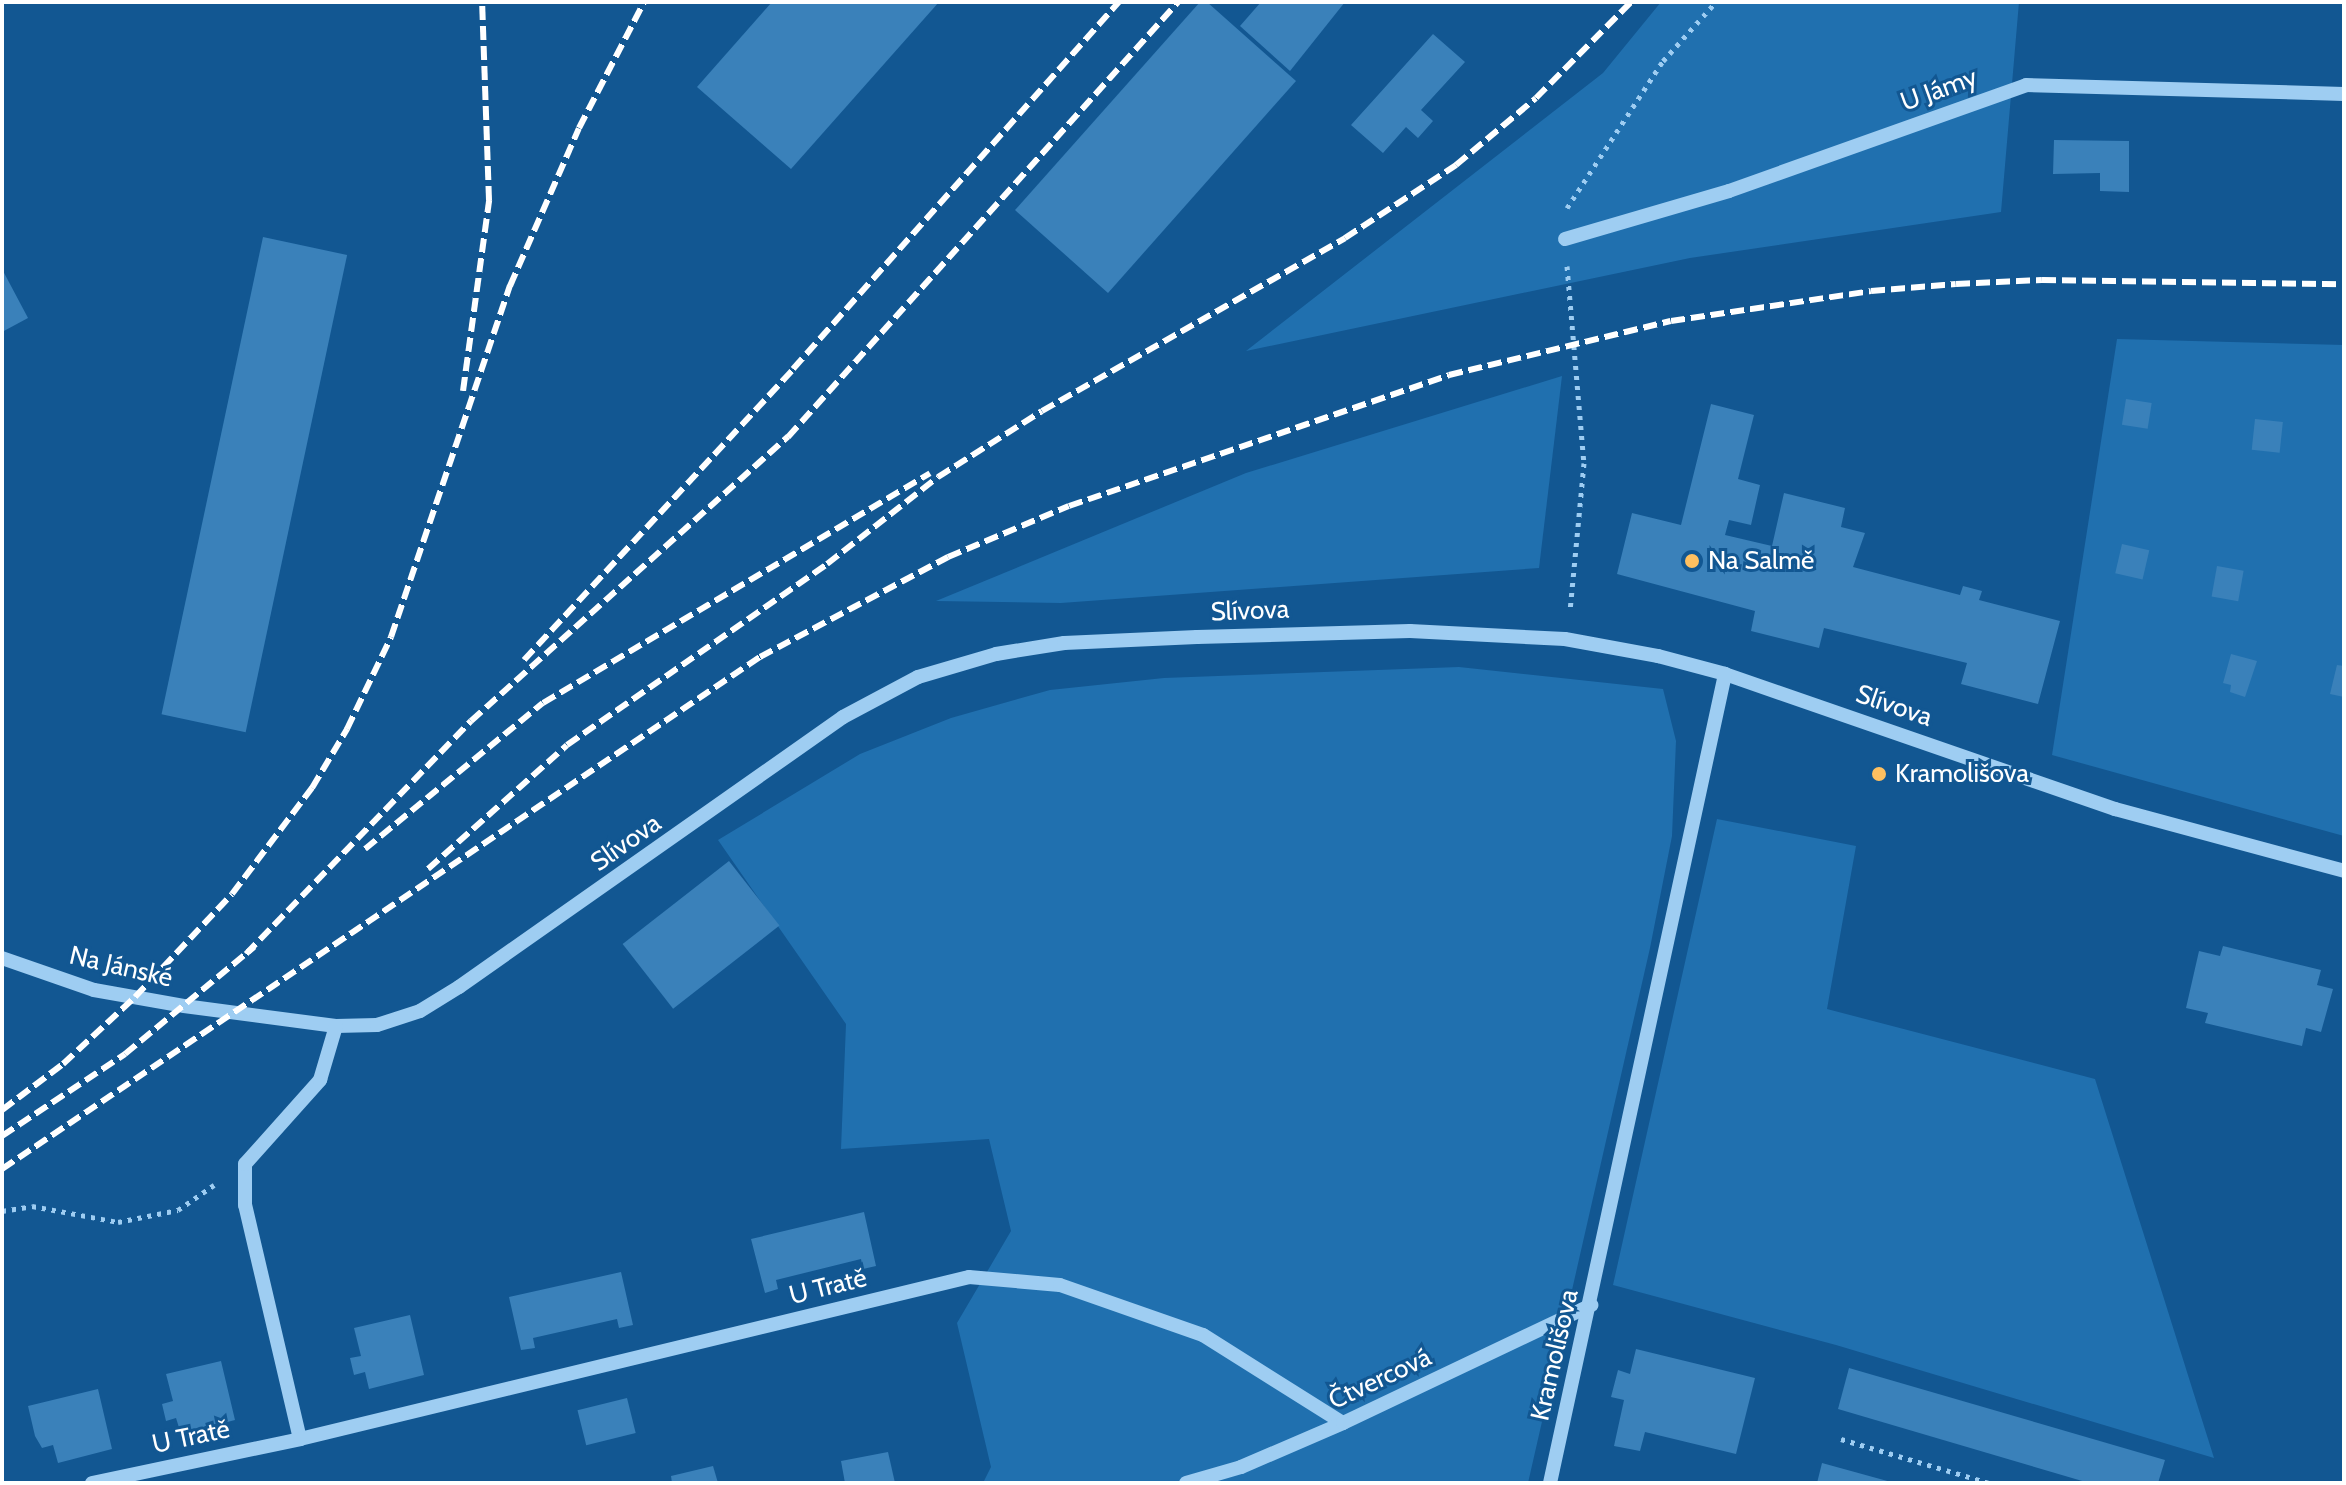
<!DOCTYPE html>
<meta charset="utf-8">
<style>
body{margin:0}
#map{position:relative;width:2346px;height:1485px;overflow:hidden;background:#125792;font-family:Cabin,sans-serif}
div>[style]{position:absolute}
.green>*{inset:0;background:#2070af}
.building>*{inset:0;background:#3a81ba;transform-origin:0 0}
.path>*{height:5px;margin-top:-2.5px;transform-origin:0;background:repeating-linear-gradient(90deg,#9ecdf2 0 4px,transparent 0 10px)}
.minor>*{height:14px;margin:-7px;padding:0 7px;transform-origin:7px;border-radius:7px;background:#9ecdf2}
.rail>*{height:6px;margin-top:-3px;transform-origin:0;background:repeating-linear-gradient(90deg,#fff 0 14px,transparent 0 20px)}
.dots>*{width:22px;height:22px;translate:-50% -50%;box-sizing:border-box;border:4px solid #125792;border-radius:50%}
span{translate:-50% -50%;white-space:nowrap;text-align:center;line-height:1.15;-webkit-text-stroke:6px #125792;paint-order:stroke}
.street-label{font-size:26px;color:#fff}
.poi-label{font-size:26px;color:#fff}
.left{translate:0 -50%;text-align:left}
.frame{position:absolute;inset:0;border:4px solid #fff;pointer-events:none}
</style>
<div id="map">
<div class="green">
<i style="clip-path:polygon(1661px 2px,2019px 2px,2001px 212px,1690px 258px,1246px 351px,1603px 73px)"></i>
<i style="clip-path:polygon(2117px 339px,2344px 345px,2344px 836px,2052px 755px)"></i>
<i style="clip-path:polygon(1562px 376px,1539px 568px,1061px 603px,936px 601px,1246px 473px)"></i>
<i style="clip-path:polygon(1459px 667px,1663px 689px,1676px 741px,1672px 836px,1650px 948px,1528px 1483px,983px 1483px,991px 1467px,957px 1323px,1011px 1231px,989px 1139px,841px 1149px,846px 1024px,718px 840px,860px 754px,951px 718px,1050px 690px,1164px 678px)"></i>
<i style="clip-path:polygon(1717px 819px,1856px 846px,1827px 1009px,2095px 1079px,2214px 1458px,1836px 1345px,1613px 1285px)"></i>
</div>
<div class="building">
<i style="clip-path:polygon(772px 2px,939px 2px,791px 169px,697px 87px)"></i>
<i style="clip-path:polygon(1200px 2px,1207px 2px,1296px 81px,1108px 293px,1015px 210px)"></i>
<i style="clip-path:polygon(1261px 2px,1345px 2px,1290px 71px,1240px 26px)"></i>
<i style="clip-path:polygon(1433px 34px,1465px 62px,1421px 110px,1433px 121px,1418px 138px,1406px 127px,1383px 153px,1351px 125px)"></i>
<i style="clip-path:polygon(2054px 140px,2129px 141px,2129px 192px,2100px 191px,2100px 173px,2053px 174px)"></i>
<i style="left:263px;top:237px;width:86px;height:488px;rotate:12deg"></i>
<i style="clip-path:polygon(2px 269px,28px 318px,2px 332px)"></i>
<i style="left:2126px;top:399px;width:26px;height:26px;rotate:9deg"></i>
<i style="clip-path:polygon(1711px 404px,1754px 415px,1738px 479px,1760px 485px,1751px 525px,1729px 520px,1725px 535px,1772px 546px,1784px 493px,1845px 508px,1841px 527px,1865px 533px,1853px 567px,1960px 595px,1963px 586px,1982px 591px,1979px 600px,2060px 621px,2038px 704px,1961px 684px,1967px 663px,1824px 628px,1819px 648px,1751px 631px,1755px 611px,1617px 574px,1632px 513px,1681px 525px)"></i>
<i style="left:2255px;top:419px;width:28px;height:31px;rotate:6deg"></i>
<i style="left:2122px;top:544px;width:28px;height:30px;rotate:13deg"></i>
<i style="left:2217px;top:566px;width:27px;height:31px;rotate:10deg"></i>
<i style="clip-path:polygon(2231px 654px,2257px 661px,2245px 697px,2230px 692px,2231px 685px,2223px 683px)"></i>
<i style="clip-path:polygon(2337px 665px,2344px 666px,2344px 697px,2330px 694px)"></i>
<i style="left:729px;top:861px;width:82px;height:135px;rotate:52deg"></i>
<i style="clip-path:polygon(2223px 946px,2321px 970px,2317px 985px,2333px 989px,2321px 1032px,2306px 1028px,2302px 1046px,2205px 1023px,2208px 1013px,2186px 1008px,2199px 951px,2220px 956px)"></i>
<i style="clip-path:polygon(864px 1212px,876px 1266px,863px 1269px,861px 1259px,776px 1280px,778px 1289px,765px 1293px,751px 1239px)"></i>
<i style="clip-path:polygon(621px 1272px,633px 1325px,619px 1328px,617px 1319px,533px 1338px,535px 1348px,521px 1350px,509px 1297px)"></i>
<i style="clip-path:polygon(410px 1315px,424px 1375px,369px 1389px,365px 1372px,354px 1375px,350px 1358px,361px 1356px,354px 1328px)"></i>
<i style="clip-path:polygon(1636px 1349px,1755px 1378px,1736px 1454px,1645px 1432px,1640px 1451px,1614px 1446px,1624px 1400px,1611px 1397px,1618px 1370px,1630px 1374px)"></i>
<i style="clip-path:polygon(221px 1361px,235px 1420px,181px 1434px,176px 1418px,166px 1421px,162px 1404px,173px 1401px,166px 1374px)"></i>
<i style="clip-path:polygon(1849px 1368px,2165px 1460px,2158px 1483px,2089px 1483px,1838px 1409px)"></i>
<i style="clip-path:polygon(98px 1389px,112px 1449px,58px 1463px,53px 1445px,42px 1448px,35px 1436px,28px 1406px)"></i>
<i style="left:627px;top:1398px;width:36px;height:51px;rotate:76deg"></i>
<i style="clip-path:polygon(888px 1452px,895px 1483px,845px 1483px,841px 1461px)"></i>
<i style="clip-path:polygon(1822px 1463px,1891px 1482px,1890px 1483px,1817px 1483px)"></i>
<i style="clip-path:polygon(713px 1466px,718px 1483px,672px 1483px,671px 1476px)"></i>
</div>
<div class="path">
<i style="left:1567px;top:208px;width:176px;rotate:-56.9deg"></i>
<i style="left:1663px;top:61px;width:79px;rotate:-48.1deg"></i>
<i style="left:1567px;top:266px;width:198px;rotate:85.1deg"></i>
<i style="left:1584px;top:463px;width:148px;rotate:95.4deg"></i>
<i style="left:2px;top:1211px;width:30px;rotate:-9deg"></i>
<i style="left:32px;top:1206px;width:87px;rotate:10.5deg"></i>
<i style="left:118px;top:1222px;width:61px;rotate:-11.3deg"></i>
<i style="left:178px;top:1210px;width:44px;rotate:-34.8deg"></i>
<i style="left:1841px;top:1439px;width:155px;rotate:16.5deg"></i>
</div>
<div class="minor">
<i style="left:1565px;top:239px;width:171px;rotate:-16.3deg"></i>
<i style="left:1729px;top:191px;width:315px;rotate:-19.6deg"></i>
<i style="left:2026px;top:85px;width:318px;rotate:1.6deg"></i>
<i style="left:2px;top:958px;width:97px;rotate:19.2deg"></i>
<i style="left:94px;top:990px;width:91px;rotate:10.1deg"></i>
<i style="left:184px;top:1006px;width:153px;rotate:7.5deg"></i>
<i style="left:336px;top:1026px;width:41px;rotate:-1.4deg"></i>
<i style="left:377px;top:1025px;width:45px;rotate:-18deg"></i>
<i style="left:420px;top:1011px;width:46px;rotate:-31.6deg"></i>
<i style="left:459px;top:987px;width:469px;rotate:-35.1deg"></i>
<i style="left:843px;top:717px;width:85px;rotate:-28.1deg"></i>
<i style="left:918px;top:677px;width:81px;rotate:-16.4deg"></i>
<i style="left:996px;top:654px;width:69px;rotate:-9.2deg"></i>
<i style="left:1064px;top:643px;width:133px;rotate:-2.6deg"></i>
<i style="left:1197px;top:637px;width:213px;rotate:-1.6deg"></i>
<i style="left:1410px;top:631px;width:155px;rotate:3deg"></i>
<i style="left:1565px;top:639px;width:95px;rotate:10.4deg"></i>
<i style="left:1658px;top:656px;width:69px;rotate:15deg"></i>
<i style="left:1725px;top:674px;width:413px;rotate:19.1deg"></i>
<i style="left:2115px;top:809px;width:237px;rotate:15.1deg"></i>
<i style="left:300px;top:1439px;width:240px;rotate:-103.2deg"></i>
<i style="left:245px;top:1205px;width:41px;rotate:-90deg"></i>
<i style="left:245px;top:1164px;width:113px;rotate:-48.2deg"></i>
<i style="left:320px;top:1080px;width:56px;rotate:-73.5deg"></i>
<i style="left:92px;top:1483px;width:213px;rotate:-11.9deg"></i>
<i style="left:300px;top:1439px;width:688px;rotate:-13.61deg"></i>
<i style="left:969px;top:1277px;width:91px;rotate:5deg"></i>
<i style="left:1060px;top:1285px;width:151px;rotate:19.3deg"></i>
<i style="left:1203px;top:1335px;width:165px;rotate:32.2deg"></i>
<i style="left:1186px;top:1483px;width:57px;rotate:-16.2deg"></i>
<i style="left:1241px;top:1467px;width:111px;rotate:-23.3deg"></i>
<i style="left:1343px;top:1423px;width:275px;rotate:-25.4deg"></i>
<i style="left:1550px;top:1483px;width:828px;rotate:-77.79deg"></i>
</div>
<div class="rail">
<i style="left:463px;top:391px;width:193px;rotate:-82.2deg"></i>
<i style="left:489px;top:200px;width:198px;rotate:-92deg"></i>
<i style="left:524px;top:660px;width:396px;rotate:-47.2deg"></i>
<i style="left:793px;top:369px;width:491px;rotate:-48.4deg"></i>
<i style="left:365px;top:849px;width:230px;rotate:-39.4deg"></i>
<i style="left:543px;top:703px;width:450px;rotate:-30.7deg"></i>
<i style="left:428px;top:869px;width:186px;rotate:-41.7deg"></i>
<i style="left:567px;top:745px;width:317px;rotate:-34.8deg"></i>
<i style="left:827px;top:564px;width:141px;rotate:-38.1deg"></i>
<i style="left:938px;top:477px;width:123px;rotate:-32.4deg"></i>
<i style="left:1042px;top:411px;width:349px;rotate:-29.7deg"></i>
<i style="left:1345px;top:238px;width:133px;rotate:-33.3deg"></i>
<i style="left:1456px;top:165px;width:104px;rotate:-39.9deg"></i>
<i style="left:1536px;top:98px;width:135px;rotate:-45.3deg"></i>
<i style="left:246px;top:954px;width:324px;rotate:-46deg"></i>
<i style="left:471px;top:721px;width:426px;rotate:-41.9deg"></i>
<i style="left:788px;top:437px;width:584px;rotate:-48.12deg"></i>
<i style="left:2px;top:1110px;width:76px;rotate:-37deg"></i>
<i style="left:63px;top:1064px;width:98px;rotate:-42.9deg"></i>
<i style="left:135px;top:997px;width:141px;rotate:-46.7deg"></i>
<i style="left:232px;top:894px;width:133px;rotate:-53deg"></i>
<i style="left:312px;top:788px;width:69px;rotate:-59.3deg"></i>
<i style="left:347px;top:729px;width:102px;rotate:-64.4deg"></i>
<i style="left:391px;top:637px;width:371px;rotate:-71.3deg"></i>
<i style="left:510px;top:286px;width:172px;rotate:-66.4deg"></i>
<i style="left:579px;top:128px;width:142px;rotate:-62.7deg"></i>
<i style="left:2px;top:1136px;width:148px;rotate:-33.7deg"></i>
<i style="left:125px;top:1054px;width:168px;rotate:-39.7deg"></i>
<i style="left:2px;top:1169px;width:915px;rotate:-34.04deg"></i>
<i style="left:760px;top:657px;width:213px;rotate:-28deg"></i>
<i style="left:948px;top:557px;width:131px;rotate:-22.9deg"></i>
<i style="left:1069px;top:506px;width:402px;rotate:-19deg"></i>
<i style="left:1449px;top:375px;width:228px;rotate:-13.7deg"></i>
<i style="left:1671px;top:321px;width:202px;rotate:-8.5deg"></i>
<i style="left:1871px;top:291px;width:85px;rotate:-4.7deg"></i>
<i style="left:1956px;top:284px;width:86px;rotate:-2.7deg"></i>
<i style="left:2042px;top:280px;width:302px;rotate:0.8deg"></i>
</div>
<div class="dots">
<i style="left:1692px;top:561px;background:#ffc060"></i>
<i style="left:1879px;top:774px;background:#ffc060"></i>
</div>
<div class="street-label">
<span style="left:1939px;top:90px;rotate:-20deg">U Jámy</span>
<span style="left:1250px;top:611px;rotate:-2deg">Slívova</span>
<span style="left:1894px;top:706px;rotate:19deg">Slívova</span>
<span style="left:626px;top:843px;rotate:-35deg">Slívova</span>
<span style="left:121px;top:967px;rotate:13deg">Na Jánské</span>
<span style="left:828px;top:1287px;rotate:-14deg">U Tratě</span>
<span style="left:1555px;top:1355px;rotate:-77deg">Kramolišova</span>
<span style="left:1380px;top:1379px;rotate:-25deg">Čtvercová</span>
<span style="left:191px;top:1437px;rotate:-12deg">U Tratě</span>
</div>
<div class="poi-label">
<span class="left" style="left:1708px;top:561px">Na Salmě</span>
<span class="left" style="left:1895px;top:774px">Kramolišova</span>
</div>
<div class="frame"></div>
</div>
